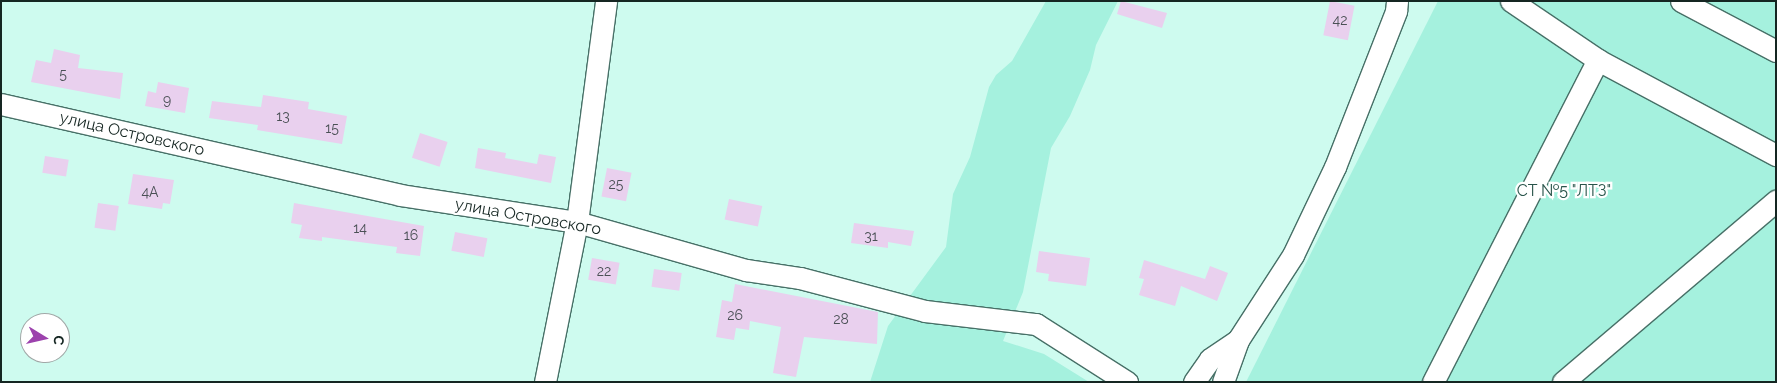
<!DOCTYPE html>
<meta charset="utf-8">
<style>
body{margin:0}
#map{position:relative;width:1777px;height:383px;overflow:hidden;background:#cefbef;font-family:Raleway,sans-serif}
div>[style]{position:absolute}
.green>*{inset:0;background:#a5f1de}
.building>*{inset:0;background:#e9d0ee;transform-origin:0 0}
.roads{filter:drop-shadow(1px 0 #477067) drop-shadow(-1px 0 #477067) drop-shadow(0 1px #477067) drop-shadow(0 -1px #477067)}
.minor>*{height:21px;margin:-10.5px;padding:0 10.5px;transform-origin:10.5px;border-radius:10.5px;background:#fff}
span{translate:-50% -50%;white-space:nowrap;text-align:center;line-height:1.15;-webkit-text-stroke:4.5px #fff;paint-order:stroke}
.number-label{font-size:14px;color:#4a5055}
.number-label span{-webkit-text-stroke-width:0}
.street-label{font-size:16px;color:#152622}
.park-label{font-size:16px;color:#29554b}
.frame{position:absolute;inset:0;border:2px solid #152622;pointer-events:none}
.north{position:absolute;left:20px;top:313px;width:50px;height:50px;box-sizing:border-box;background:#fff;border:1px solid #a1a8a7;border-radius:50%;rotate:99deg;font-size:14px;font-weight:700;line-height:20px;text-align:center;color:#152622}
.north::after{content:'';display:block;margin:auto;width:18px;height:22px;background:#9c42ad;clip-path:polygon(50% 0,100% 100%,50% 72%,0 100%)}
</style>
<div id="map">
<div class="green">
<i style="clip-path:polygon(1046px 1px,1118px 1px,1096px 45px,1090px 70px,1070px 116px,1051px 148px,1023px 292px,1003px 341px,1044px 354px,1089px 382px,870px 382px,888px 326px,946px 247px,953px 194px,970px 157px,989px 87px,996px 75px,1012px 61px)"></i>
<i style="clip-path:polygon(1438px 1px,1776px 1px,1776px 382px,1246px 382px)"></i>
</div>
<div class="building">
<i style="clip-path:polygon(1121px 1px,1167px 13px,1162px 28px,1117px 14px)"></i>
<i style="left:1330px;top:1px;width:25px;height:35px;rotate:11deg"></i>
<i style="clip-path:polygon(54px 49px,80px 55px,78px 68px,123px 73px,120px 99px,31px 82px,36px 60px,51px 63px)"></i>
<i style="clip-path:polygon(158px 82px,189px 88px,185px 113px,145px 106px,148px 91px,156px 93px)"></i>
<i style="clip-path:polygon(263px 95px,309px 102px,308px 109px,347px 116px,342px 144px,257px 130px,258px 125px,209px 118px,212px 101px,261px 107px)"></i>
<i style="left:420px;top:133px;width:29px;height:26px;rotate:18deg"></i>
<i style="clip-path:polygon(478px 148px,506px 153px,505px 158px,537px 164px,539px 154px,556px 157px,551px 183px,475px 168px)"></i>
<i style="left:45px;top:156px;width:24px;height:17px;rotate:9deg"></i>
<i style="left:607px;top:168px;width:25px;height:29px;rotate:11deg"></i>
<i style="clip-path:polygon(133px 174px,174px 180px,170px 204px,163px 203px,162px 209px,128px 204px)"></i>
<i style="left:729px;top:199px;width:34px;height:21px;rotate:12deg"></i>
<i style="left:98px;top:203px;width:21px;height:25px;rotate:8deg"></i>
<i style="clip-path:polygon(294px 203px,424px 226px,420px 256px,396px 253px,397px 247px,322px 237px,322px 241px,299px 238px,302px 225px,291px 223px)"></i>
<i style="clip-path:polygon(854px 223px,914px 231px,911px 246px,888px 242px,888px 248px,851px 243px)"></i>
<i style="left:455px;top:232px;width:33px;height:19px;rotate:11deg"></i>
<i style="clip-path:polygon(1039px 251px,1090px 258px,1086px 286px,1048px 281px,1049px 274px,1036px 272px)"></i>
<i style="left:592px;top:258px;width:28px;height:22px;rotate:10deg"></i>
<i style="clip-path:polygon(1144px 260px,1205px 279px,1210px 266px,1228px 273px,1217px 301px,1181px 286px,1175px 306px,1139px 295px,1144px 279px,1139px 278px)"></i>
<i style="left:654px;top:269px;width:28px;height:18px;rotate:8deg"></i>
<i style="clip-path:polygon(735px 284px,878px 312px,877px 344px,804px 337px,796px 377px,773px 373px,781px 327px,750px 321px,749px 330px,736px 328px,734px 340px,716px 337px,722px 300px,732px 302px)"></i>
</div>
<div class="roads">
<div class="minor">
<i style="left:1511px;top:1px;width:105px;rotate:34.1deg"></i>
<i style="left:1598px;top:60px;width:202px;rotate:28.1deg"></i>
<i style="left:1681px;top:1px;width:107px;rotate:27.8deg"></i>
<i style="left:1px;top:104px;width:409px;rotate:12.8deg"></i>
<i style="left:400px;top:195px;width:179px;rotate:8.7deg"></i>
<i style="left:577px;top:222px;width:176px;rotate:15.9deg"></i>
<i style="left:746px;top:270px;width:55px;rotate:8.4deg"></i>
<i style="left:800px;top:278px;width:129px;rotate:14.8deg"></i>
<i style="left:925px;top:311px;width:112px;rotate:6.7deg"></i>
<i style="left:1036px;top:324px;width:108px;rotate:32.5deg"></i>
<i style="left:545px;top:382px;width:163px;rotate:-78.7deg"></i>
<i style="left:577px;top:222px;width:223px;rotate:-82.5deg"></i>
<i style="left:1194px;top:382px;width:28px;rotate:-55deg"></i>
<i style="left:1210px;top:359px;width:34px;rotate:-34deg"></i>
<i style="left:1223px;top:382px;width:45px;rotate:-70.3deg"></i>
<i style="left:1238px;top:340px;width:101px;rotate:-57.1deg"></i>
<i style="left:1293px;top:255px;width:98px;rotate:-64.5deg"></i>
<i style="left:1335px;top:167px;width:168px;rotate:-68.6deg"></i>
<i style="left:1396px;top:11px;width:10px;rotate:-84deg"></i>
<i style="left:1433px;top:382px;width:362px;rotate:-62.9deg"></i>
<i style="left:1563px;top:382px;width:280px;rotate:-40.4deg"></i>
</div>
</div>
<div class="number-label">
<span style="left:1340px;top:20px">42</span>
<span style="left:63px;top:74px">5</span>
<span style="left:167px;top:100px">9</span>
<span style="left:283px;top:116px">13</span>
<span style="left:332px;top:128px">15</span>
<span style="left:616px;top:184px">25</span>
<span style="left:150px;top:192px">4А</span>
<span style="left:360px;top:228px">14</span>
<span style="left:411px;top:235px">16</span>
<span style="left:871px;top:236px">31</span>
<span style="left:604px;top:271px">22</span>
<span style="left:735px;top:315px">26</span>
<span style="left:841px;top:319px">28</span>
</div>
<div class="street-label">
<span style="left:132px;top:134px;rotate:13deg">улица Островского</span>
<span style="left:528px;top:217px;rotate:10deg">улица Островского</span>
</div>
<div class="park-label">
<span style="left:1564px;top:191px">СТ №5 "ЛТЗ"</span>
</div>
<div class="frame"></div>
<div class="north">С</div>
</div>
